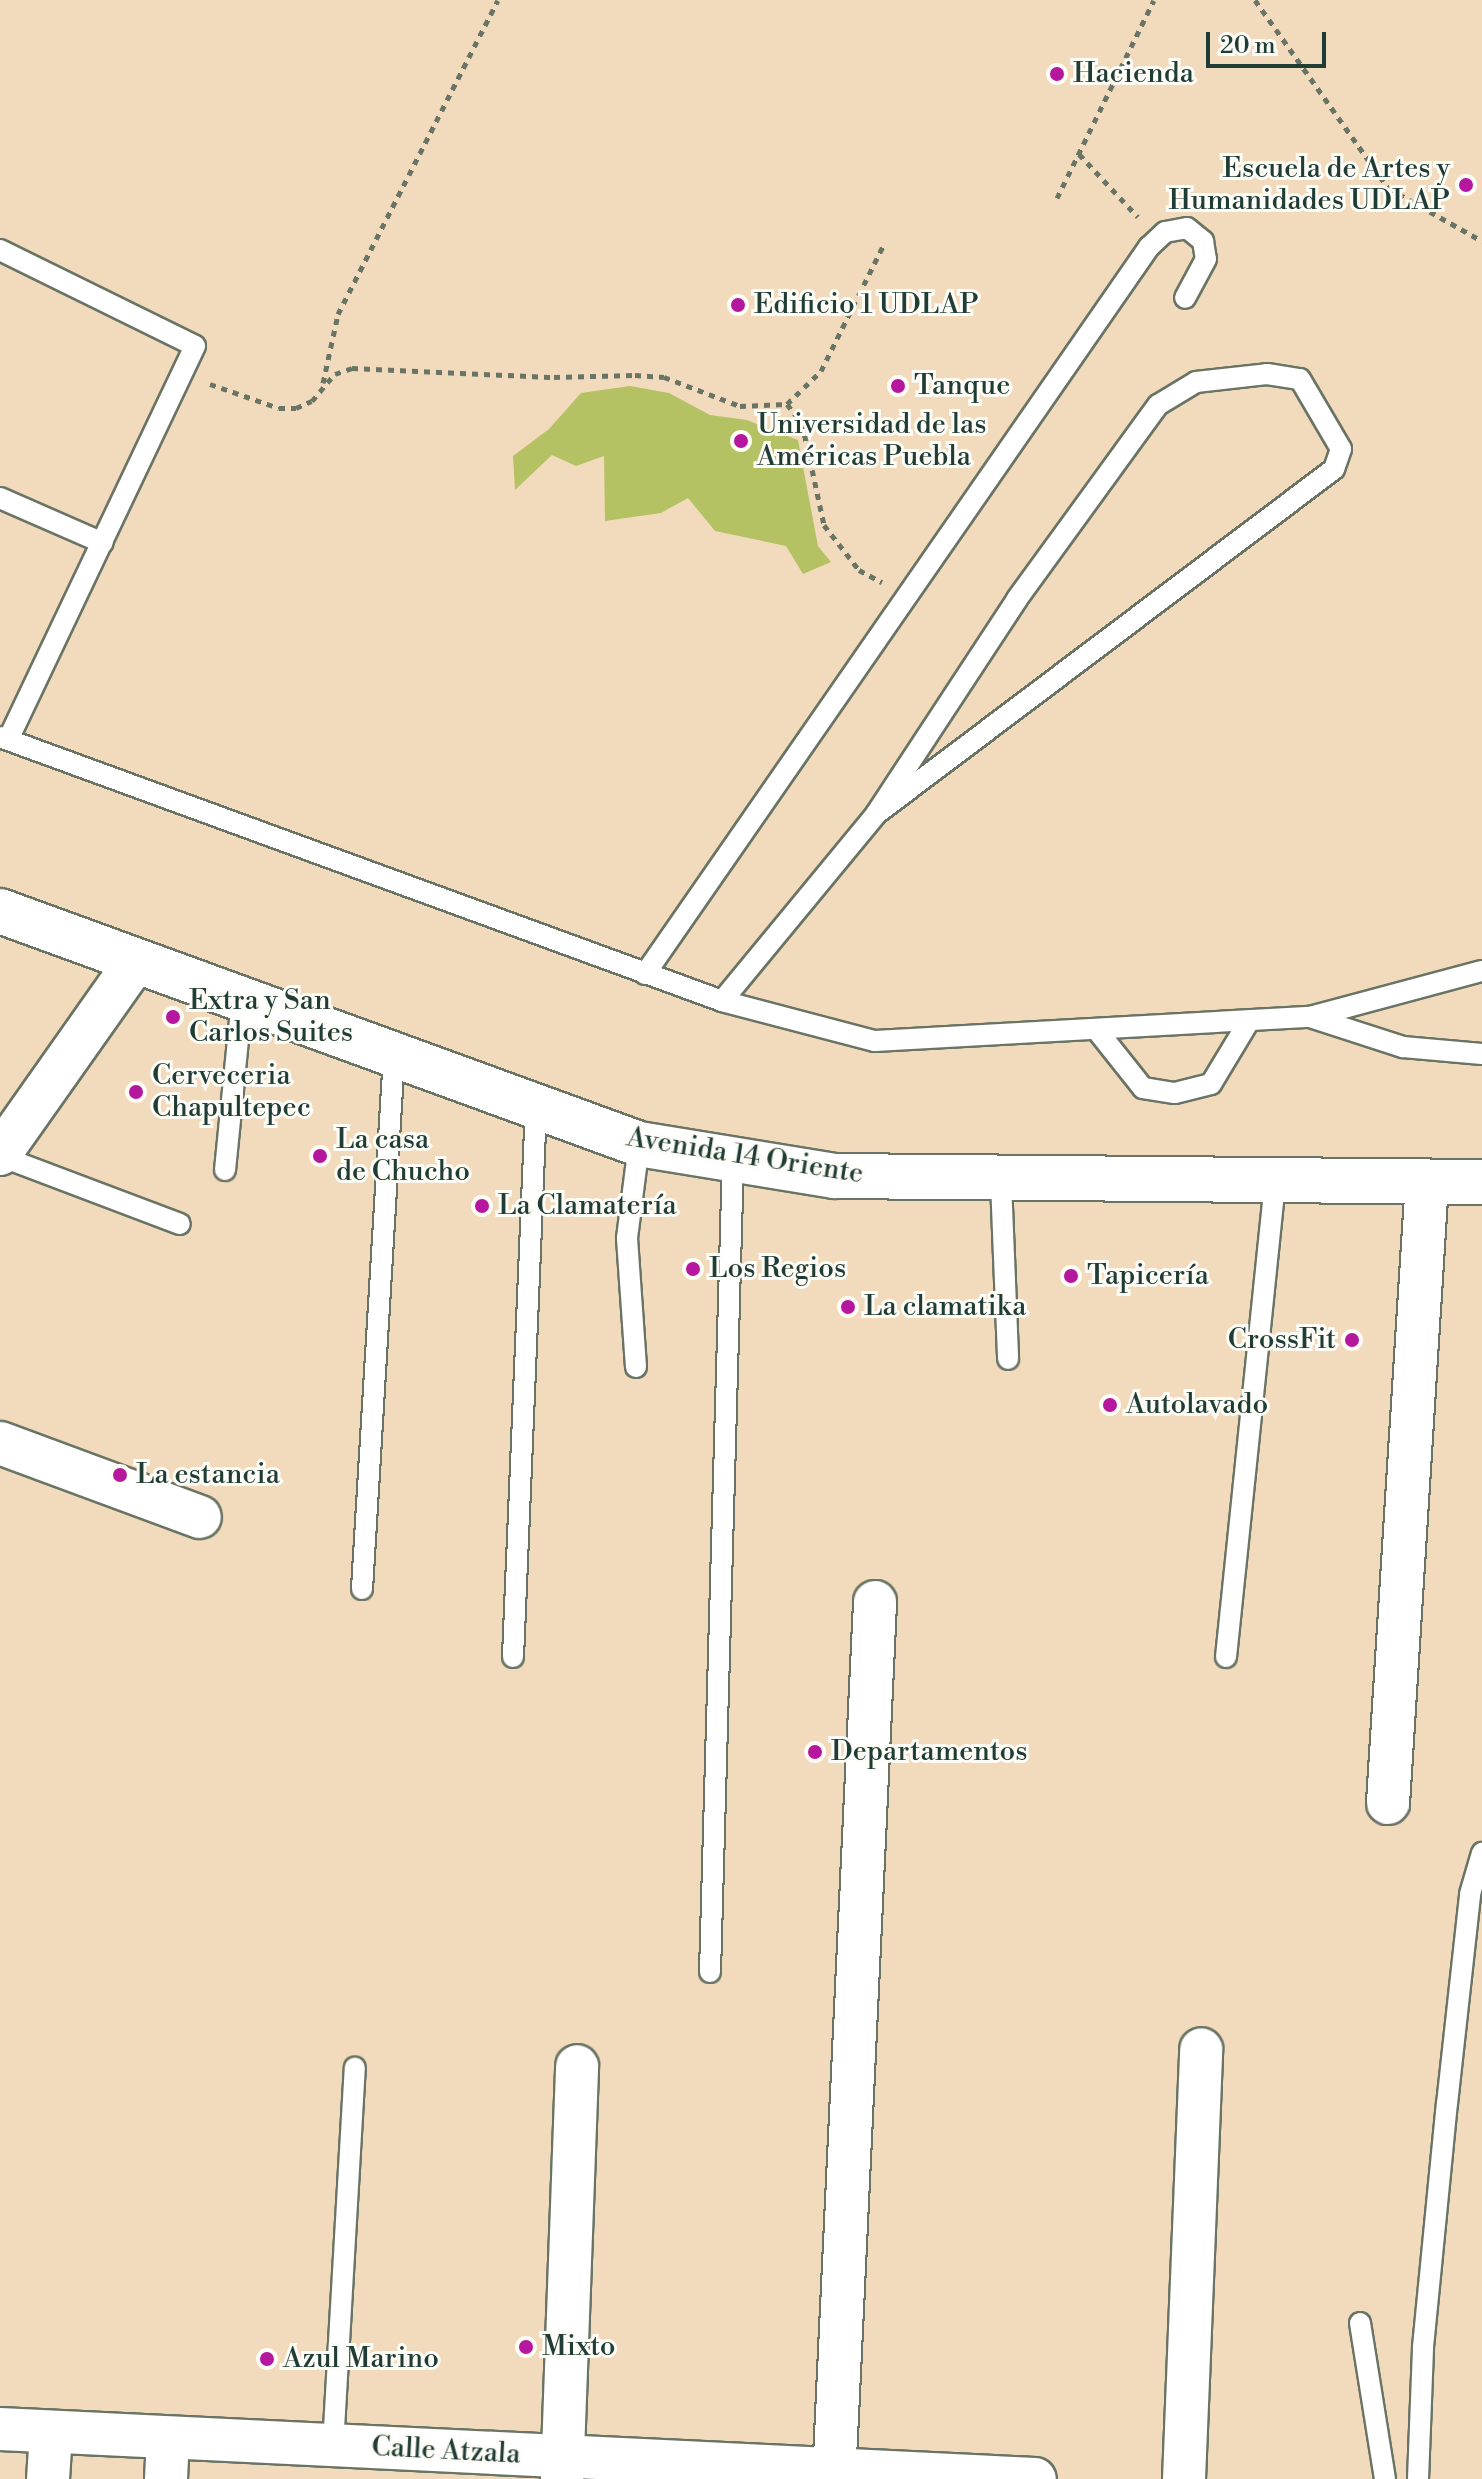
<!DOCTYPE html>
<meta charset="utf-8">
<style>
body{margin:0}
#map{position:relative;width:1482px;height:2479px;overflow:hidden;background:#f2dbbc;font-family:"Libre Bodoni",serif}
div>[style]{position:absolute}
.green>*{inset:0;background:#b5c264}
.path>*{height:5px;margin-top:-2.5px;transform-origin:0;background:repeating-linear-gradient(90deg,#697464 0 6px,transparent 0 12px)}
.roads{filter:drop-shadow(2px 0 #697464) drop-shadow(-2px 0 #697464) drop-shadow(0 2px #697464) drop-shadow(0 -2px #697464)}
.service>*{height:20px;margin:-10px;padding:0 10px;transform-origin:10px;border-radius:10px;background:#fff}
.minor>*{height:42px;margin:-21px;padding:0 21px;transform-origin:21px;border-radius:21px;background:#fff}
.secondary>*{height:44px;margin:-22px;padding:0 22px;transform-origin:22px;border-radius:22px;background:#fff}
.dots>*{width:22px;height:22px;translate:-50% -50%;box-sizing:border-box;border:4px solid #fdfcf7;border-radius:50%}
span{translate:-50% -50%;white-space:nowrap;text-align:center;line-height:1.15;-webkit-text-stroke:6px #fdfcf7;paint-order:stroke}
.poi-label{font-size:28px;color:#1f3d34}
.left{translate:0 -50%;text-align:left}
.right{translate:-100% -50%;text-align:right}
.street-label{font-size:28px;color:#1f3d34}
.scale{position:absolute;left:1206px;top:32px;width:120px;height:36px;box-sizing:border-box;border:4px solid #1f3d34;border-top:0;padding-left:10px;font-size:24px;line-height:28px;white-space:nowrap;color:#1f3d34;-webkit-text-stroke:6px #fdfcf7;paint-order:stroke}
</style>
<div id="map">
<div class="green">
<i style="clip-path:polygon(630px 386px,669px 393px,710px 415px,747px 420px,798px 440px,818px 546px,831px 562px,803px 574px,786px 546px,715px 531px,688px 498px,661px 513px,605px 521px,604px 456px,576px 466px,552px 455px,515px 490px,513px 456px,549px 429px,581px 393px)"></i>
</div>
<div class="path">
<i style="left:1255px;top:0;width:230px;rotate:54.7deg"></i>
<i style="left:1388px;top:188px;width:108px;rotate:29.4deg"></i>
<i style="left:1079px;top:154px;width:86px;rotate:46.9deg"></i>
<i style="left:1057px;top:198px;width:220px;rotate:-63.9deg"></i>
<i style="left:323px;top:383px;width:71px;rotate:-77.7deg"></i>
<i style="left:338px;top:314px;width:352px;rotate:-63deg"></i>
<i style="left:210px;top:384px;width:73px;rotate:19.2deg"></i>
<i style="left:279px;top:408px;width:17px"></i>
<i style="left:296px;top:408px;width:17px;rotate:-24deg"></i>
<i style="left:312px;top:401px;width:35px;rotate:-50deg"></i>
<i style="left:335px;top:374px;width:18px;rotate:-19deg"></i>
<i style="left:352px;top:368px;width:202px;rotate:2.6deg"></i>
<i style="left:554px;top:377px;width:81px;rotate:-1.4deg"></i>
<i style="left:635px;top:375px;width:29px;rotate:4deg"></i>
<i style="left:664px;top:377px;width:81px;rotate:20.9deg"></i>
<i style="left:740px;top:406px;width:47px;rotate:-2.4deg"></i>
<i style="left:787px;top:404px;width:24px;rotate:52deg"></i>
<i style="left:802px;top:423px;width:104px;rotate:77.8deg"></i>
<i style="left:824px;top:525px;width:57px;rotate:52.1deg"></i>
<i style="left:859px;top:570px;width:26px;rotate:28deg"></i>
<i style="left:787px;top:404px;width:47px;rotate:-44.1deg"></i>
<i style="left:821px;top:371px;width:140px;rotate:-63.6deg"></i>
</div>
<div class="roads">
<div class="service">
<i style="left:0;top:250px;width:217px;rotate:26.2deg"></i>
<i style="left:195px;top:346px;width:435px;rotate:115.4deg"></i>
<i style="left:0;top:498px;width:112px;rotate:23.6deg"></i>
<i style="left:0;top:737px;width:769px;rotate:20.08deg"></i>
<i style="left:722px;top:1001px;width:158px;rotate:14.7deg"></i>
<i style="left:875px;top:1041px;width:436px;rotate:-3.2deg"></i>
<i style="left:1310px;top:1017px;width:178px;rotate:-15deg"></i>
<i style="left:645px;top:974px;width:885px;rotate:-55.27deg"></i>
<i style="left:1149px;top:247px;width:22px;rotate:-43deg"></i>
<i style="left:1165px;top:232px;width:22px;rotate:-10deg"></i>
<i style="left:1187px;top:228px;width:21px;rotate:39deg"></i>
<i style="left:1203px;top:241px;width:18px;rotate:81deg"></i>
<i style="left:1206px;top:259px;width:44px;rotate:118.3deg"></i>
<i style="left:722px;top:1001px;width:242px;rotate:-50.5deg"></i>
<i style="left:876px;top:814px;width:257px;rotate:-56.7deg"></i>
<i style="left:1017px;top:599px;width:240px;rotate:-54deg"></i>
<i style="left:1158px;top:405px;width:44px;rotate:-31.2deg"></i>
<i style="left:1196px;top:382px;width:71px;rotate:-6.4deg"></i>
<i style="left:1267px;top:374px;width:33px;rotate:9deg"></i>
<i style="left:1300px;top:379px;width:81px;rotate:59.6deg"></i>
<i style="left:1341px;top:449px;width:21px;rotate:109deg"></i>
<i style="left:1334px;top:469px;width:573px;rotate:143.01deg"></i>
<i style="left:1310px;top:1017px;width:98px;rotate:17.9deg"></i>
<i style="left:1403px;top:1047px;width:79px;rotate:5.1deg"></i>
<i style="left:1096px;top:1029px;width:75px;rotate:51.5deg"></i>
<i style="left:1143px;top:1088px;width:32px;rotate:9deg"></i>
<i style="left:1175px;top:1093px;width:37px;rotate:-14deg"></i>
<i style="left:1211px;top:1084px;width:74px;rotate:-58.9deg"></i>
<i style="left:0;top:1156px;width:192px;rotate:20.7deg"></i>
<i style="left:225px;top:1170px;width:171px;rotate:-84.3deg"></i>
<i style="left:1001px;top:1182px;width:177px;rotate:87.7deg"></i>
<i style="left:636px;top:1367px;width:129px;rotate:-94deg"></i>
<i style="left:627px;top:1238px;width:95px;rotate:-82.7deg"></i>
<i style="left:362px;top:1589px;width:535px;rotate:-86.57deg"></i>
<i style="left:513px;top:1657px;width:551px;rotate:-87.61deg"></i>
<i style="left:1226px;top:1657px;width:478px;rotate:-84.1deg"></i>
<i style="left:710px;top:1972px;width:812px;rotate:-88.38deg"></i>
<i style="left:1360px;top:2323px;width:158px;rotate:80.9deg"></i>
<i style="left:333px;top:2446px;width:379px;rotate:-86.7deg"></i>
<i style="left:1418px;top:2479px;width:132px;rotate:-87.8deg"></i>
<i style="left:1423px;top:2347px;width:244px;rotate:-84.4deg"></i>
<i style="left:1447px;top:2104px;width:211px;rotate:-83.7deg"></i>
<i style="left:1470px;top:1894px;width:43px;rotate:-73.7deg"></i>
</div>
<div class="minor">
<i style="left:0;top:1154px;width:236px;rotate:-54.8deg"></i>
<i style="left:0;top:1443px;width:213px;rotate:20.3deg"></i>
<i style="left:1388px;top:1803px;width:622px;rotate:-86.41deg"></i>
<i style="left:0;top:2429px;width:1036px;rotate:2.77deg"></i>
<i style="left:48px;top:2479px;width:47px;rotate:-86.3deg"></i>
<i style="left:166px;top:2479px;width:41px;rotate:-87.2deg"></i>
<i style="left:562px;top:2479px;width:413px;rotate:-87.9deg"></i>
<i style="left:834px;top:2479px;width:878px;rotate:-87.32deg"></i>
<i style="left:1184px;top:2479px;width:430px;rotate:-87.7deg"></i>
</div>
<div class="secondary">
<i style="left:0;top:911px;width:680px;rotate:20.03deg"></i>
<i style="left:639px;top:1144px;width:198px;rotate:9.3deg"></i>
<i style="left:834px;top:1176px;width:648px;rotate:0.53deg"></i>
</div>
</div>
<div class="dots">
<i style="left:1057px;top:74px;background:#b5179e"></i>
<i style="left:1466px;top:185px;background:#b5179e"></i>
<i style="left:738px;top:305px;background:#b5179e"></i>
<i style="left:898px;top:386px;background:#b5179e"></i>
<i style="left:741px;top:441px;background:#b5179e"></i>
<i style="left:173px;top:1017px;background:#b5179e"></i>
<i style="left:136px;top:1092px;background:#b5179e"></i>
<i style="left:320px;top:1156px;background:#b5179e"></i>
<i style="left:482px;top:1206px;background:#b5179e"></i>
<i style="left:693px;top:1269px;background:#b5179e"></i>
<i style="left:1071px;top:1276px;background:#b5179e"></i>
<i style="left:848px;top:1307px;background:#b5179e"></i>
<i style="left:1352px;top:1340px;background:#b5179e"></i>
<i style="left:1110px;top:1405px;background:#b5179e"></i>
<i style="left:120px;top:1475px;background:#b5179e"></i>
<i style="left:815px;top:1752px;background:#b5179e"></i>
<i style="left:526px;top:2347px;background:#b5179e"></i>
<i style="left:267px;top:2359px;background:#b5179e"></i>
</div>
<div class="poi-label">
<span class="left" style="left:1073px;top:74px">Hacienda</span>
<span class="right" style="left:1450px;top:185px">Escuela de Artes y<br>Humanidades UDLAP</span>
<span class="left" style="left:754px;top:305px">Edificio 1 UDLAP</span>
<span class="left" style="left:914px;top:386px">Tanque</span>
<span class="left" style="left:757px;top:441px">Universidad de las<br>Américas Puebla</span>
<span class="left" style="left:189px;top:1017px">Extra y San<br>Carlos Suites</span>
<span class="left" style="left:152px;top:1092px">Cerveceria<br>Chapultepec</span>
<span class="left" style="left:336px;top:1156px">La casa<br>de Chucho</span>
<span class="left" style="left:498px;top:1206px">La Clamatería</span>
<span class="left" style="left:709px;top:1269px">Los Regios</span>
<span class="left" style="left:1087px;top:1276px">Tapicería</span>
<span class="left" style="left:864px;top:1307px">La clamatika</span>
<span class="right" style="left:1336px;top:1340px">CrossFit</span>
<span class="left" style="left:1126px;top:1405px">Autolavado</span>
<span class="left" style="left:136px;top:1475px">La estancia</span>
<span class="left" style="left:831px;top:1752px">Departamentos</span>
<span class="left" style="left:542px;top:2347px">Mixto</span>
<span class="left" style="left:283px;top:2359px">Azul Marino</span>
</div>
<div class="street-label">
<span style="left:745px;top:1156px;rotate:9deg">Avenida 14 Oriente</span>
<span style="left:446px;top:2451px;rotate:3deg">Calle Atzala</span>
</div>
<div class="scale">20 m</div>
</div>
